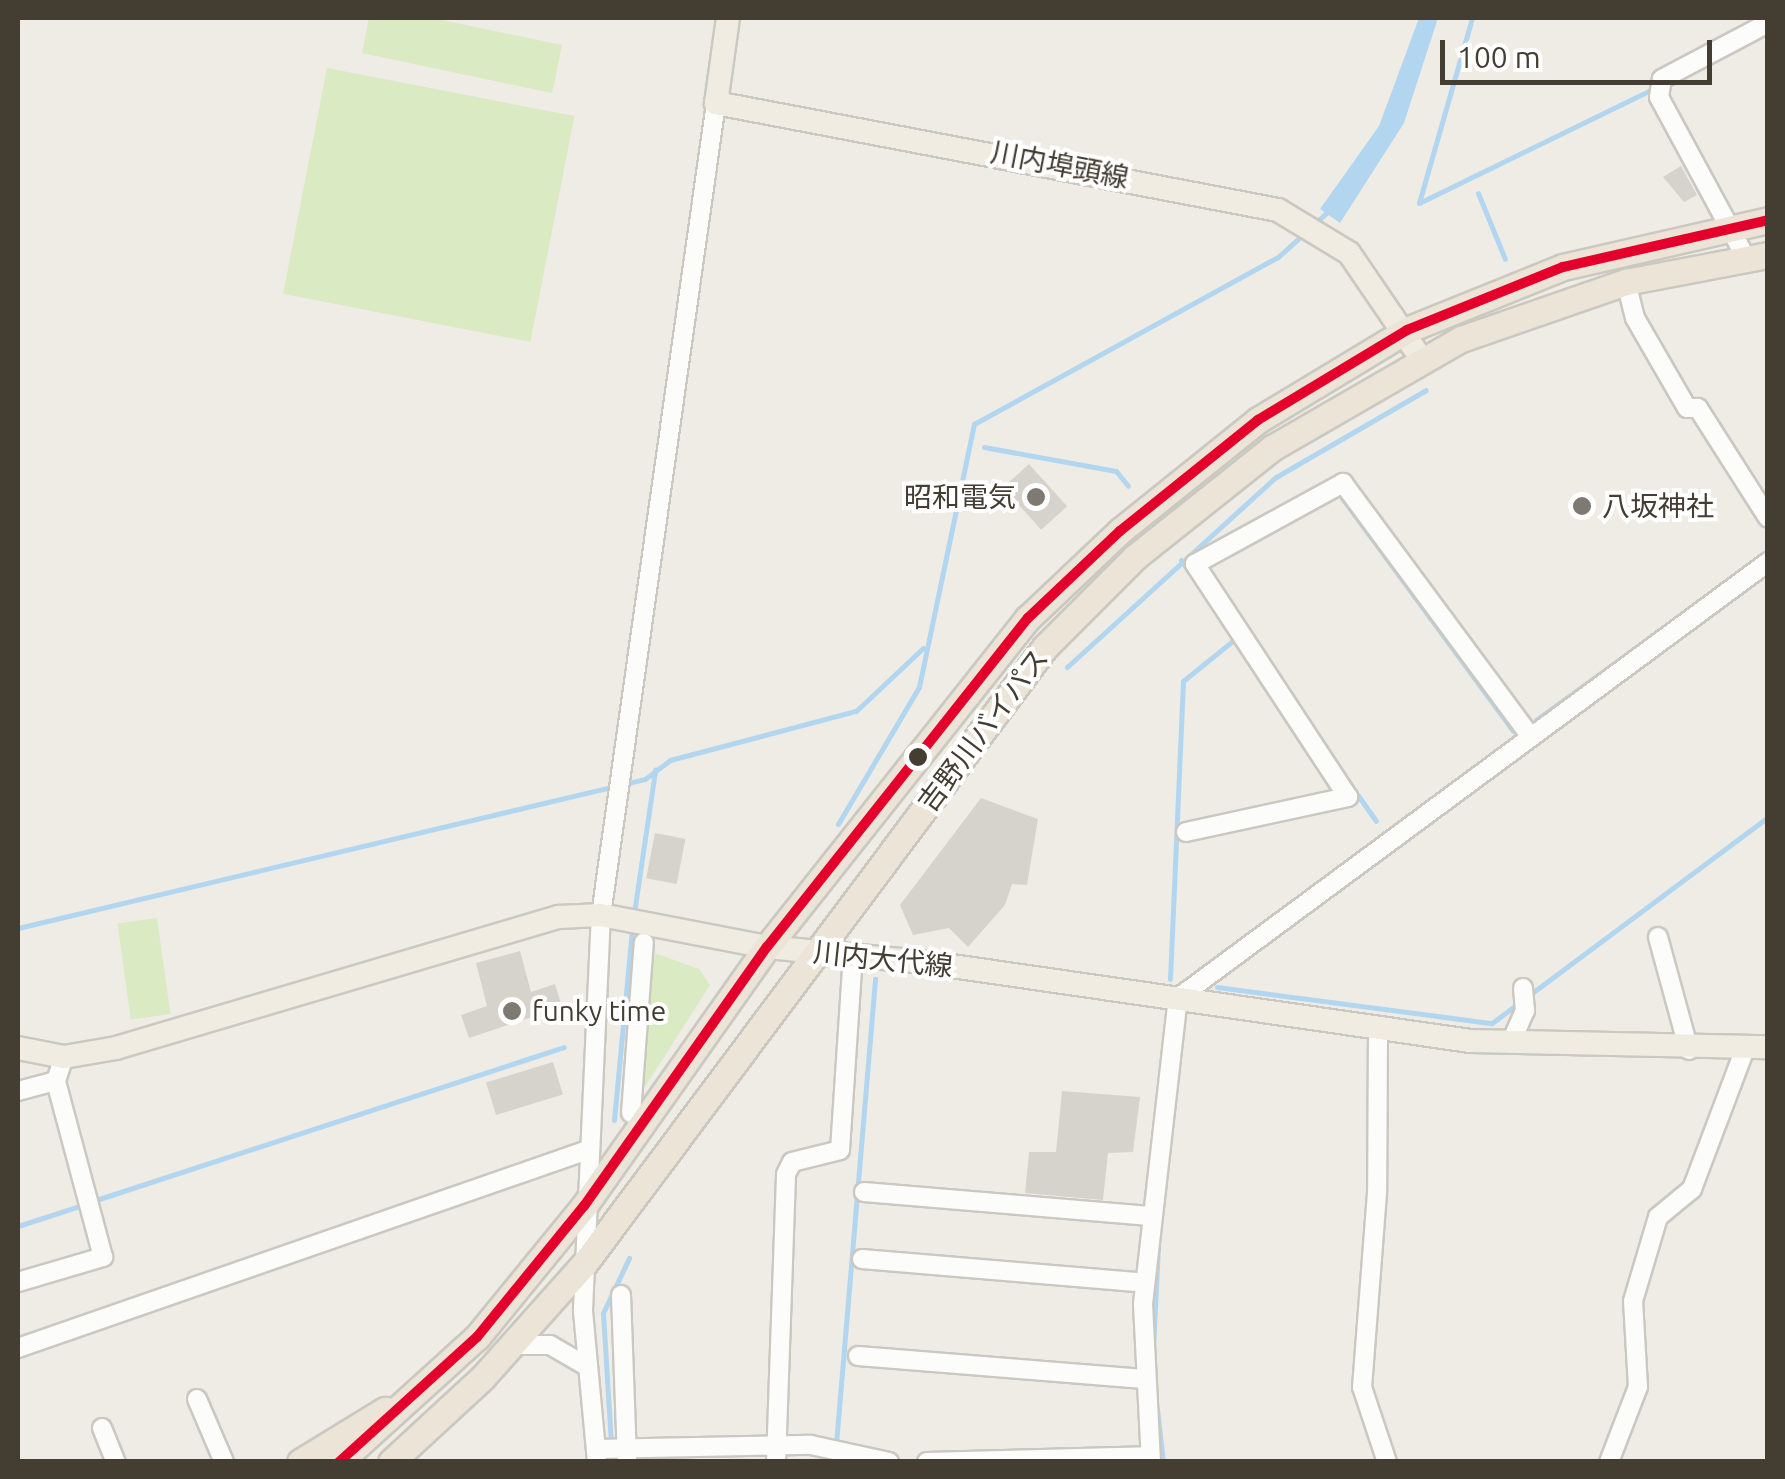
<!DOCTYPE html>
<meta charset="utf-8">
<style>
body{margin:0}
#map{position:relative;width:1785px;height:1479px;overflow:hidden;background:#eeece5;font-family:Ubuntu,"Noto Sans JP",sans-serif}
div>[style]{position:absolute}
.green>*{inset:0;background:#daeac3;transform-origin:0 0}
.water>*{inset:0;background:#b2d6ef}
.stream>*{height:5px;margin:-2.5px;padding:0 2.5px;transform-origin:2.5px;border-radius:2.5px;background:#b2d6ef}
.building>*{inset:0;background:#d6d3cc;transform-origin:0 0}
.roads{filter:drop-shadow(2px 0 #cac8c1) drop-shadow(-2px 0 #cac8c1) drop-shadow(0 2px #cac8c1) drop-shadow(0 -2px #cac8c1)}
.minor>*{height:18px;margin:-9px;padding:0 9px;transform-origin:9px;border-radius:9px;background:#fcfcfb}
.major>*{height:22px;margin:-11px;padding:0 11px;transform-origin:11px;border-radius:11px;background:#f0ece1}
.highway>*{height:25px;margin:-12.5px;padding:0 12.5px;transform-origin:12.5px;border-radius:12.5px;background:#ebe4d7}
.bus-1>*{height:10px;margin:-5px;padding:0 5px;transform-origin:5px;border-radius:5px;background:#e4002b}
.dots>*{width:28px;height:28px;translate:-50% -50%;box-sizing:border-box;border:5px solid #fff;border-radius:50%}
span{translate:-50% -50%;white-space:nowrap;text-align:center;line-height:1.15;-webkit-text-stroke:8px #fff;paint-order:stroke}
.street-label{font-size:28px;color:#433d32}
.poi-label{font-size:28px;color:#433d32}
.right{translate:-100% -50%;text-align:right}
.left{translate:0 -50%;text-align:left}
.frame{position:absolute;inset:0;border:20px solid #433d32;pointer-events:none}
.scale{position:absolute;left:1440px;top:40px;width:272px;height:45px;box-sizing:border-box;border:5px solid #433d32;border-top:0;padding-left:12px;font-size:30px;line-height:35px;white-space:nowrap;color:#433d32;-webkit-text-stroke:8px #fff;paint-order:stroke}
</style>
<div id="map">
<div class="green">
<i style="clip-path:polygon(369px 18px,432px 18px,562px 45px,552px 93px,362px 53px)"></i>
<i style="left:327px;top:68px;width:252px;height:230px;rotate:11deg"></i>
<i style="left:157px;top:918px;width:97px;height:40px;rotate:82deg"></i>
<i style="clip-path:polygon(649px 951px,699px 969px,710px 985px,638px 1098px)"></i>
</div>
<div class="water">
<i style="clip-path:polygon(1419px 18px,1438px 18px,1404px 123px,1340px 223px,1320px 209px,1379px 126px)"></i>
</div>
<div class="stream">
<i style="left:1472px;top:18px;width:192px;rotate:106deg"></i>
<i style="left:1419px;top:203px;width:263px;rotate:-26deg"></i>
<i style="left:1478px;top:193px;width:71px;rotate:67.8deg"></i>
<i style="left:1313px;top:225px;width:24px;rotate:-42deg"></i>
<i style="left:984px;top:447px;width:134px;rotate:10.3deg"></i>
<i style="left:1116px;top:471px;width:19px;rotate:51deg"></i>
<i style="left:1342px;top:498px;width:289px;rotate:53.7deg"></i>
<i style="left:1181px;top:560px;width:55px;rotate:55.4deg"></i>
<i style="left:1067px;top:667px;width:282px;rotate:-42.3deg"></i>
<i style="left:1276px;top:477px;width:173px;rotate:-30.1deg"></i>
<i style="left:1536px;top:720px;width:267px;rotate:-36deg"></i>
<i style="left:1347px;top:780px;width:50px;rotate:54.7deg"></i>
<i style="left:838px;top:824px;width:159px;rotate:-59.4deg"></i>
<i style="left:919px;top:687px;width:269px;rotate:-78.2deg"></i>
<i style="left:974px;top:424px;width:347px;rotate:-28.8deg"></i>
<i style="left:1278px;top:257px;width:36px;rotate:-42deg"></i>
<i style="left:634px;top:913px;width:145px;rotate:-81.6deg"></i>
<i style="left:18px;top:928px;width:644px;rotate:-13.37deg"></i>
<i style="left:645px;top:779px;width:31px;rotate:-37deg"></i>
<i style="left:670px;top:760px;width:192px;rotate:-14.8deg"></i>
<i style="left:856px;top:711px;width:92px;rotate:-43.2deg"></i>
<i style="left:1170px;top:979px;width:298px;rotate:-87.5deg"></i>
<i style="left:1183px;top:681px;width:67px;rotate:-38.9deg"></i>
<i style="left:1217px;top:987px;width:277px;rotate:7.5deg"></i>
<i style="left:1492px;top:1023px;width:35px;rotate:-37deg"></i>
<i style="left:1528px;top:996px;width:299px;rotate:-36.7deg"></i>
<i style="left:614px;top:1120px;width:192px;rotate:-84.6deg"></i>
<i style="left:96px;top:1200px;width:492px;rotate:-18.1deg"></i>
<i style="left:18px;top:1226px;width:62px;rotate:-17.9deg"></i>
<i style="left:1153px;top:1349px;width:104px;rotate:-87.2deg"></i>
<i style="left:1157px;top:1409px;width:53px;rotate:83.5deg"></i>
<i style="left:611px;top:1444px;width:131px;rotate:-93.5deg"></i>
<i style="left:603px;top:1313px;width:61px;rotate:-64.7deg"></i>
<i style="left:836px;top:1444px;width:467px;rotate:-85.2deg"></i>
</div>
<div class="building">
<i style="clip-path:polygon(1681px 166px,1697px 195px,1684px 202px,1663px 177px)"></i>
<i style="left:1029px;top:464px;width:57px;height:35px;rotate:48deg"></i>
<i style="clip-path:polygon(981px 798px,1038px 819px,1027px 885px,1012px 884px,1005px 905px,968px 947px,949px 928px,913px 935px,900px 905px)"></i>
<i style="left:655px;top:833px;width:31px;height:46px;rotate:11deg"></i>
<i style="clip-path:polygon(520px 951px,531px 992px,555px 984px,562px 1007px,469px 1038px,461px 1015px,487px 1006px,476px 963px)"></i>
<i style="left:553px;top:1062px;width:34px;height:70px;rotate:73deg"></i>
<i style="clip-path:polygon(1062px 1091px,1140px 1097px,1133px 1152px,1108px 1153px,1103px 1200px,1025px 1193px,1029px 1152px,1056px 1152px)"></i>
</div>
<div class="roads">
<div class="minor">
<i style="left:1746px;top:258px;width:183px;rotate:-118.4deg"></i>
<i style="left:1659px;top:97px;width:18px;rotate:-81deg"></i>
<i style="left:1662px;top:79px;width:120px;rotate:-27.8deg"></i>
<i style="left:1626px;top:282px;width:37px;rotate:76deg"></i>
<i style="left:1635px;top:318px;width:104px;rotate:60deg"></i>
<i style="left:1687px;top:408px;width:11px"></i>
<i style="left:1698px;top:408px;width:130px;rotate:57.5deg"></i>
<i style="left:1186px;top:832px;width:166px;rotate:-12.2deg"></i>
<i style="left:1348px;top:797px;width:279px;rotate:-123.3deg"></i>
<i style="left:1195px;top:564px;width:169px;rotate:-28.7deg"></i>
<i style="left:1343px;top:483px;width:316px;rotate:53.5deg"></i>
<i style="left:1658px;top:937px;width:117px;rotate:74.7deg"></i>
<i style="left:1378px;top:1027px;width:166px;rotate:90.3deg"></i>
<i style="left:1377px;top:1193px;width:195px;rotate:94.4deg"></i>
<i style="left:1362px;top:1387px;width:79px;rotate:71.6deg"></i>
<i style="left:1511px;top:1042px;width:34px;rotate:-66deg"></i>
<i style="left:1525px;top:1011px;width:23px;rotate:-95deg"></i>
<i style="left:18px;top:1091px;width:39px;rotate:-15deg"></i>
<i style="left:631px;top:1113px;width:171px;rotate:-85.7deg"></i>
<i style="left:864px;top:1192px;width:287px;rotate:4.8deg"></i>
<i style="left:862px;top:1259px;width:284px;rotate:4.8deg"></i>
<i style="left:18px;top:1282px;width:89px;rotate:-16.4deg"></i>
<i style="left:103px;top:1257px;width:182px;rotate:-105deg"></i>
<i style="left:56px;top:1081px;width:25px;rotate:-72deg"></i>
<i style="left:621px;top:1295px;width:165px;rotate:87.9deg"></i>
<i style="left:512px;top:1345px;width:38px"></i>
<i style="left:550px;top:1345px;width:44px;rotate:30.1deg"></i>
<i style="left:18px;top:1348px;width:600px;rotate:-19.16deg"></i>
<i style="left:858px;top:1356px;width:284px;rotate:4.6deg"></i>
<i style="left:197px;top:1399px;width:69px;rotate:66.8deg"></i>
<i style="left:102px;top:1428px;width:37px;rotate:68deg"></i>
<i style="left:596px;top:1449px;width:215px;rotate:-1.1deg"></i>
<i style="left:811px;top:1445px;width:80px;rotate:12.3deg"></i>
<i style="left:597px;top:1462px;width:153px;rotate:-95.3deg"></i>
<i style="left:583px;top:1310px;width:395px;rotate:-87.4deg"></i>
<i style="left:601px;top:915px;width:820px;rotate:-81.94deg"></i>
<i style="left:776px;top:1462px;width:288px;rotate:-88deg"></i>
<i style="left:786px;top:1174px;width:13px;rotate:-63deg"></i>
<i style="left:792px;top:1162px;width:49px;rotate:-14deg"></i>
<i style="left:840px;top:1150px;width:195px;rotate:-86.2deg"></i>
<i style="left:927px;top:1462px;width:222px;rotate:-1.5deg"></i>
<i style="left:1151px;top:1462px;width:158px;rotate:-92.9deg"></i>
<i style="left:1143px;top:1304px;width:308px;rotate:-83.5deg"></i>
<i style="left:1178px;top:998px;width:734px;rotate:-36.46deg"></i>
<i style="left:1609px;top:1462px;width:80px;rotate:-68.9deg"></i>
<i style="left:1638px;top:1387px;width:86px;rotate:-93.3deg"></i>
<i style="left:1633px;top:1301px;width:88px;rotate:-73.4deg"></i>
<i style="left:1658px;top:1217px;width:44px;rotate:-39.5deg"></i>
<i style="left:1692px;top:1189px;width:150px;rotate:-69.3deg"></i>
</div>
<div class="major">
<i style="left:728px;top:18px;width:86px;rotate:98deg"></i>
<i style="left:716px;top:103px;width:572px;rotate:10.78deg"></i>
<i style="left:1278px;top:210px;width:83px;rotate:31.2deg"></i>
<i style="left:1349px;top:253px;width:130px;rotate:55.7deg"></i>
<i style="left:18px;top:1048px;width:47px;rotate:11.1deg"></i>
<i style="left:64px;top:1057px;width:53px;rotate:-9.8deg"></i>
<i style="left:116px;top:1048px;width:462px;rotate:-16.5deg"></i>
<i style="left:559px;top:917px;width:42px;rotate:-2.7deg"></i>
<i style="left:601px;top:915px;width:169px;rotate:10.9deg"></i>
<i style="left:767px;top:947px;width:158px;rotate:5.5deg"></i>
<i style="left:924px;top:962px;width:552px;rotate:8.23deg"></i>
<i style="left:1470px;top:1041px;width:298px;rotate:1.2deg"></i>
</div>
<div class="highway">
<i style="left:300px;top:1462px;width:100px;rotate:-31.5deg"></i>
<i style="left:339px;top:1462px;width:186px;rotate:-42.2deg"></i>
<i style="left:477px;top:1337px;width:169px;rotate:-50.8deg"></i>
<i style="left:584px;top:1206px;width:317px;rotate:-54.8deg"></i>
<i style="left:767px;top:947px;width:420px;rotate:-51.6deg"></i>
<i style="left:1028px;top:618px;width:127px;rotate:-43.4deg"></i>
<i style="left:1120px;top:531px;width:177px;rotate:-38.8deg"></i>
<i style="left:1258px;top:420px;width:174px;rotate:-31.1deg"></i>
<i style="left:1407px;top:330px;width:168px;rotate:-22deg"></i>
<i style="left:1563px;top:267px;width:210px;rotate:-12.9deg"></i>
<i style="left:391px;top:1462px;width:125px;rotate:-42.7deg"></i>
<i style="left:483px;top:1377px;width:152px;rotate:-48.2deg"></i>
<i style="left:584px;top:1264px;width:770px;rotate:-53.23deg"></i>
<i style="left:1045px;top:647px;width:127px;rotate:-45deg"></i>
<i style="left:1135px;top:557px;width:175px;rotate:-38.5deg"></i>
<i style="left:1272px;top:448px;width:218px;rotate:-30deg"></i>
<i style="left:1461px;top:339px;width:175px;rotate:-19.1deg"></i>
<i style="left:1626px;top:282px;width:145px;rotate:-10.8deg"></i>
</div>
</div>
<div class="bus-1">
<i style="left:339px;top:1462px;width:186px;rotate:-42.2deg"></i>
<i style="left:477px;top:1337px;width:169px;rotate:-50.8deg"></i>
<i style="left:584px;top:1206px;width:317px;rotate:-54.8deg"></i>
<i style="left:767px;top:947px;width:420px;rotate:-51.6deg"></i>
<i style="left:1028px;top:618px;width:127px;rotate:-43.4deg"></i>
<i style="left:1120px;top:531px;width:177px;rotate:-38.8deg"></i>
<i style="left:1258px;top:420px;width:174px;rotate:-31.1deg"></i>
<i style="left:1407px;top:330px;width:168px;rotate:-22deg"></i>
<i style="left:1563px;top:267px;width:210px;rotate:-12.9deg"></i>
</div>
<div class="dots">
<i style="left:1036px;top:497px;background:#7f7a71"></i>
<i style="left:1582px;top:506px;background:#7f7a71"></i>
<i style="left:918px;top:757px;background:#433d32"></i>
<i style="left:512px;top:1011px;background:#7f7a71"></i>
</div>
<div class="street-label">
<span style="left:1060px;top:165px;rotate:11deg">川内埠頭線</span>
<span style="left:983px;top:730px;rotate:-53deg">吉野川バイパス</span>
<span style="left:883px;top:959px;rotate:6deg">川内大代線</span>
</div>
<div class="poi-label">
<span class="right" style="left:1016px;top:497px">昭和電気</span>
<span class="left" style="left:1602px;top:506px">八坂神社</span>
<span class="left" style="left:532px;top:1011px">funky time</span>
</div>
<div class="frame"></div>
<div class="scale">100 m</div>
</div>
